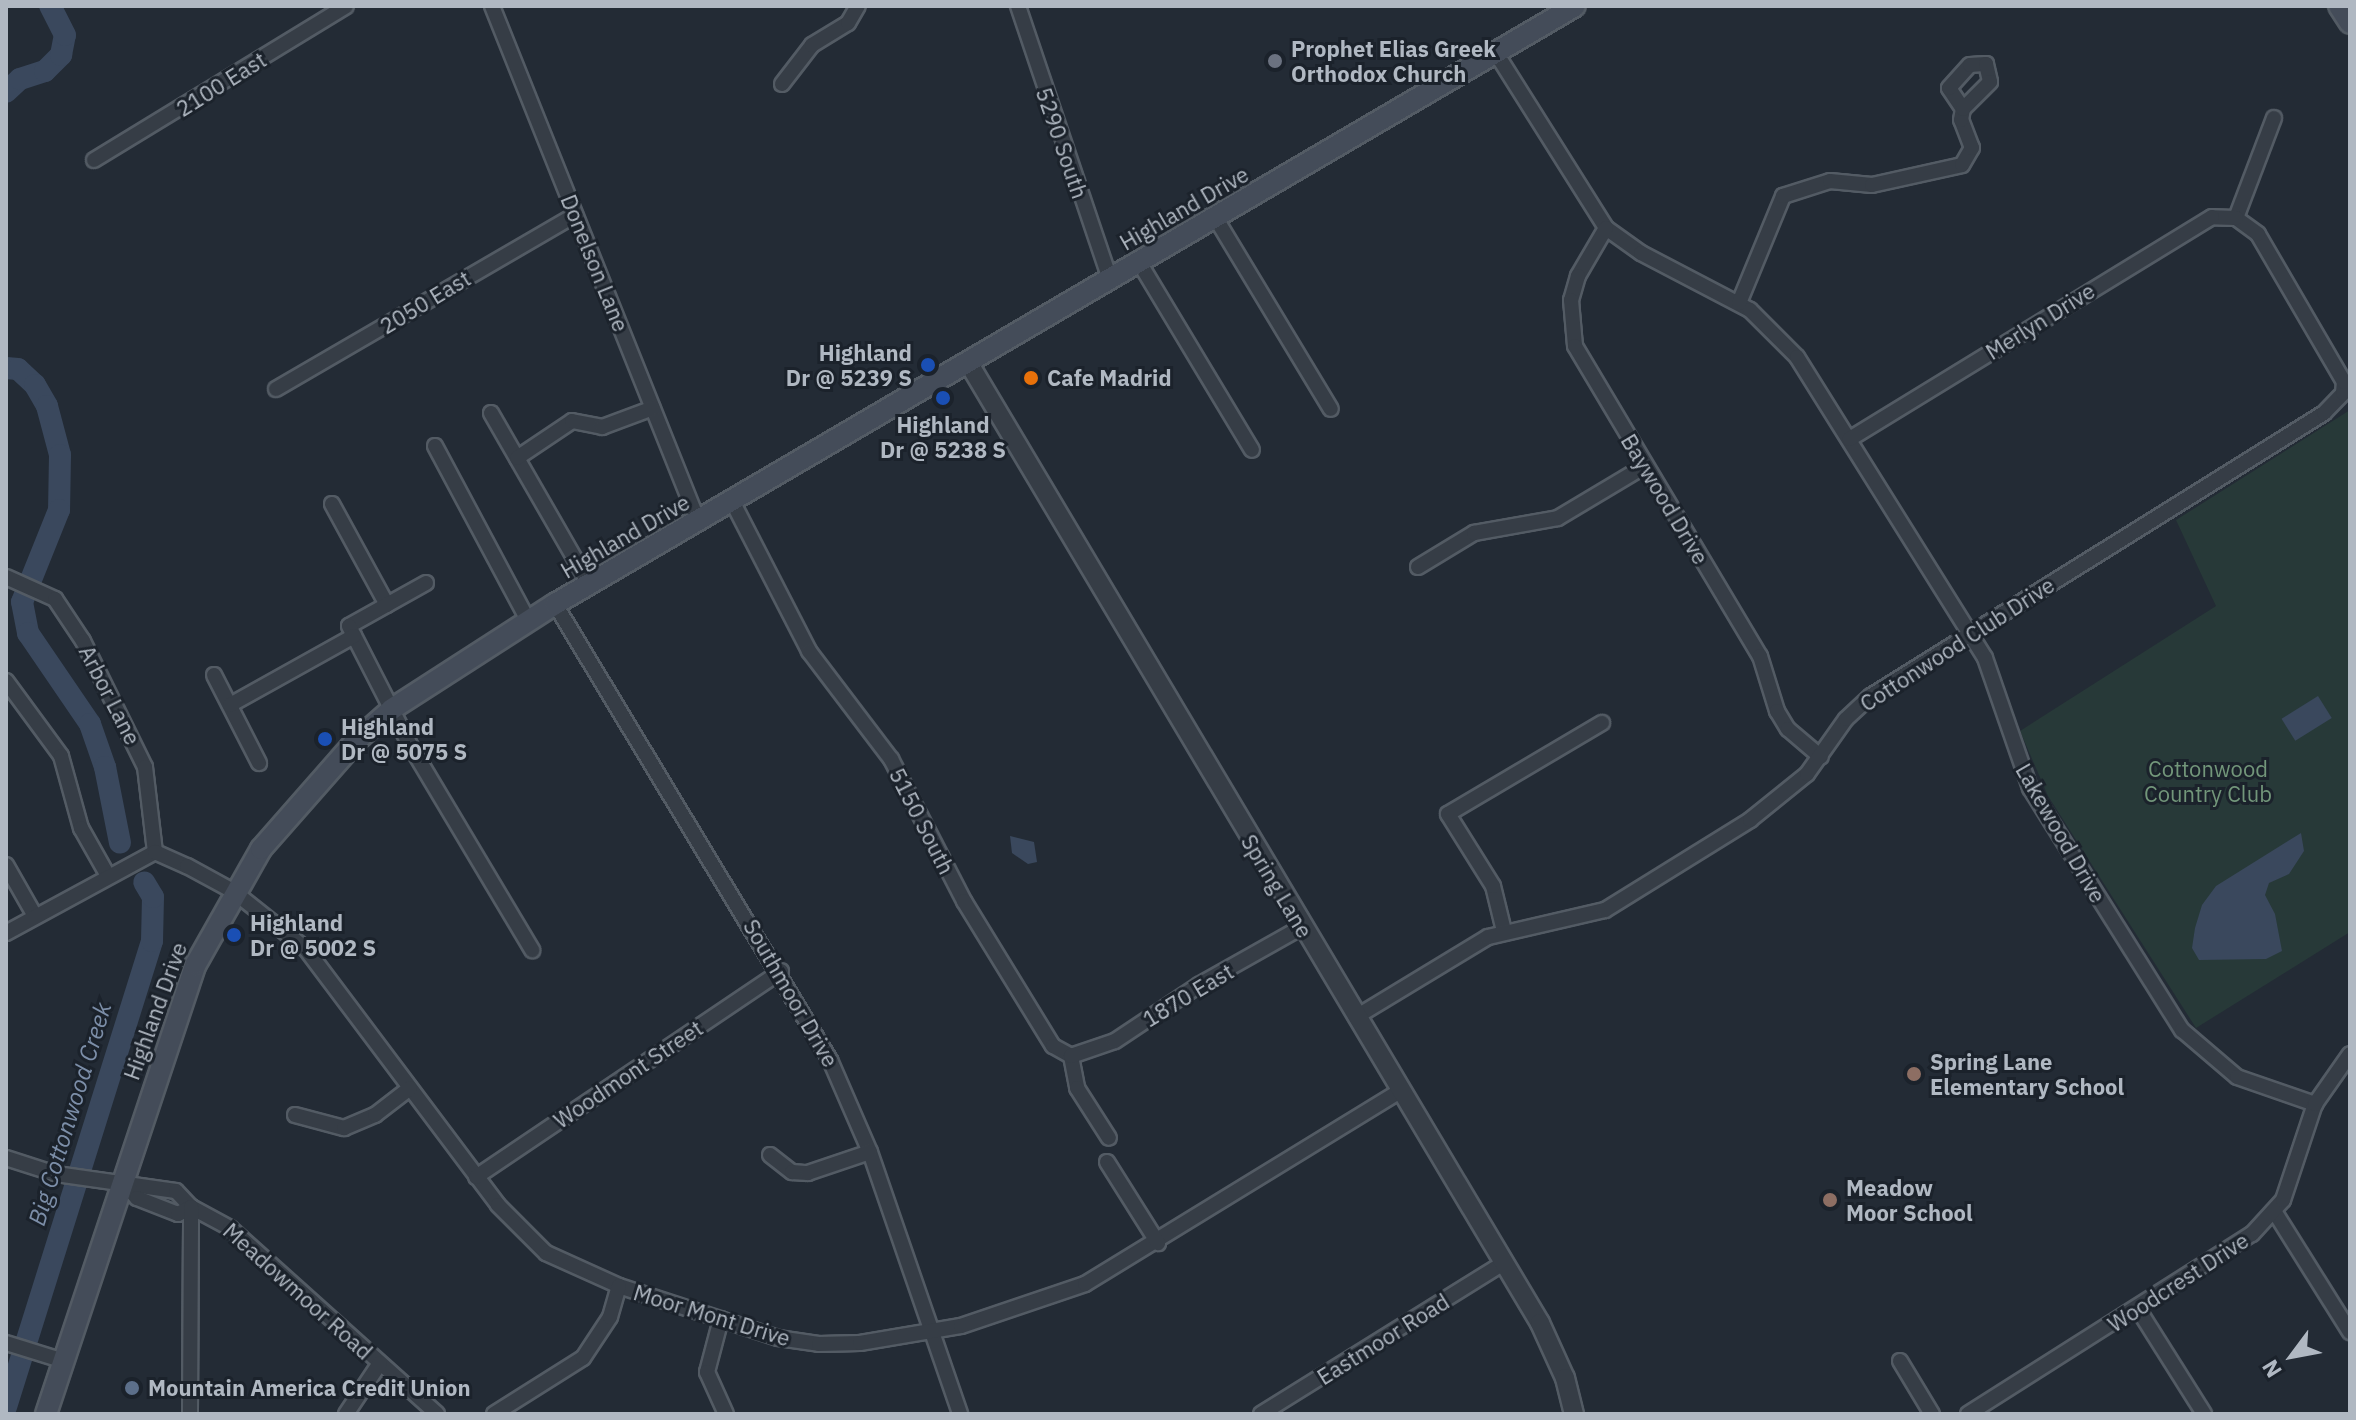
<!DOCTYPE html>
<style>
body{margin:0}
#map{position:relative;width:2356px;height:1420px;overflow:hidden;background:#232b35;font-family:"IBM Plex Sans",sans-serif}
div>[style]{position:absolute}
.green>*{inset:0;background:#273938}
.water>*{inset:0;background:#3a485d;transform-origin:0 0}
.river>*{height:22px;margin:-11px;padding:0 11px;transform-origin:11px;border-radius:11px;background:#3a485d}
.roads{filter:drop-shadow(2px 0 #535b64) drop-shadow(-2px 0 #535b64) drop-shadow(0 2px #535b64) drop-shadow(0 -2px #535b64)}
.minor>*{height:14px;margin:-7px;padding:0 7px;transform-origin:7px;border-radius:7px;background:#363d46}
.tertiary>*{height:18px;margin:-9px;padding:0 9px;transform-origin:9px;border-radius:9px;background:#363d46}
.secondary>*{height:20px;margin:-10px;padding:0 10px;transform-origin:10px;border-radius:10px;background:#444c59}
.dots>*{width:22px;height:22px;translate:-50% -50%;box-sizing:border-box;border:4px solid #1b222b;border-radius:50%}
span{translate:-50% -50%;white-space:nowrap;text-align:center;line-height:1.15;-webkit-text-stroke:6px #1b222b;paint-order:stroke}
.poi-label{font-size:22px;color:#b0b8c2;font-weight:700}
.left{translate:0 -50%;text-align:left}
.right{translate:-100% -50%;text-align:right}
.street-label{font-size:22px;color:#b0b8c2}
.park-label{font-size:22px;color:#72967a}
.water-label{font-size:24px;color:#7c8ea8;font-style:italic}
.frame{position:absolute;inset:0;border:8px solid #b0b8c2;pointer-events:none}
.north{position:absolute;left:2252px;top:1316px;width:80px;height:80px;-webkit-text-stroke:6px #1b222b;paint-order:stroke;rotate:238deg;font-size:22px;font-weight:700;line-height:32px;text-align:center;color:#b0b8c2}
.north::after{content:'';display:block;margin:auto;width:28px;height:36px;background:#b0b8c2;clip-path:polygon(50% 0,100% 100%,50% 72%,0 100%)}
</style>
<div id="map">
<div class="green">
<i style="clip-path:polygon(2350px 410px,2350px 932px,2196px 1028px,2048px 796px,2020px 731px,2216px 606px,2176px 520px)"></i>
</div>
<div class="water">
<i style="left:2318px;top:696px;width:26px;height:43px;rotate:58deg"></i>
<i style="clip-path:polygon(2301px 833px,2304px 851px,2289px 874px,2269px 883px,2265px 895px,2275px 914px,2282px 951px,2266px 959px,2199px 960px,2192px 948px,2195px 928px,2202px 905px,2216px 886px)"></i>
<i style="clip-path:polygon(1010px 836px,1034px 842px,1037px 862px,1028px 864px,1012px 853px)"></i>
</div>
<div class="river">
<i style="left:6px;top:92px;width:19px;rotate:-43deg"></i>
<i style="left:20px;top:79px;width:26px;rotate:-18deg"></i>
<i style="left:45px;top:71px;width:23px;rotate:-45deg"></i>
<i style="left:61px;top:55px;width:20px;rotate:-79deg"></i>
<i style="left:65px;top:35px;width:33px;rotate:-117deg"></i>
<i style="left:6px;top:368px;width:12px;rotate:5deg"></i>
<i style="left:18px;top:369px;width:23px;rotate:43deg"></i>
<i style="left:35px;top:385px;width:24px;rotate:60deg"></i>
<i style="left:47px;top:406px;width:51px;rotate:75.1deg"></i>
<i style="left:60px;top:455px;width:55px;rotate:91deg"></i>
<i style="left:59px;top:510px;width:99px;rotate:111.9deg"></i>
<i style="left:22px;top:602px;width:32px;rotate:79deg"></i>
<i style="left:28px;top:633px;width:110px;rotate:55.7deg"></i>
<i style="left:90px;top:724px;width:46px;rotate:70.8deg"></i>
<i style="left:105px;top:767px;width:77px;rotate:78.8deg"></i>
<i style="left:6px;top:1407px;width:488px;rotate:-72.6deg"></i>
<i style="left:152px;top:941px;width:44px;rotate:-88.7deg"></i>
<i style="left:153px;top:897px;width:17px;rotate:-121deg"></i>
</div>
<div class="roads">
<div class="minor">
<i style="left:492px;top:6px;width:555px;rotate:68.2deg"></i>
<i style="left:1018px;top:6px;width:288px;rotate:71.4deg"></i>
<i style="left:1496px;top:53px;width:207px;rotate:57.8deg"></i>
<i style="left:1606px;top:228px;width:43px;rotate:35.5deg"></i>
<i style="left:1641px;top:253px;width:123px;rotate:27.6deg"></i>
<i style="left:1750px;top:310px;width:66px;rotate:45deg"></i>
<i style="left:1797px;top:357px;width:355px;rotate:58deg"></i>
<i style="left:1985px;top:658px;width:138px;rotate:70.9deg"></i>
<i style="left:2030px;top:788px;width:286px;rotate:57.9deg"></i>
<i style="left:2182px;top:1030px;width:72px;rotate:40.5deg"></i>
<i style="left:2237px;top:1077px;width:83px;rotate:19.1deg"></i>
<i style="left:782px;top:84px;width:49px;rotate:-52.4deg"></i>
<i style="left:812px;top:45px;width:42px;rotate:-31.4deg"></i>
<i style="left:848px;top:23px;width:20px;rotate:-60deg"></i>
<i style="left:94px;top:160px;width:295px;rotate:-31.4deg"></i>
<i style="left:1215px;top:217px;width:224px;rotate:58.9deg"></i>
<i style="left:2236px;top:218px;width:107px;rotate:-69.2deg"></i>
<i style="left:1606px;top:228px;width:56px;rotate:120.3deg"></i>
<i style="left:1578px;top:276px;width:25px;rotate:106deg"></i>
<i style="left:1571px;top:300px;width:46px;rotate:85deg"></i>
<i style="left:1575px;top:346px;width:361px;rotate:59.2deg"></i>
<i style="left:1760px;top:656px;width:58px;rotate:72.8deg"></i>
<i style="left:1777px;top:711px;width:21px;rotate:59deg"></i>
<i style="left:1788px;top:729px;width:43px;rotate:40.3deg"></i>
<i style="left:1139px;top:262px;width:219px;rotate:59deg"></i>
<i style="left:1739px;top:303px;width:116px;rotate:-67.6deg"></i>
<i style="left:1783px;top:196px;width:49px;rotate:-17.7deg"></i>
<i style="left:1830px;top:181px;width:42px;rotate:5.4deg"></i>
<i style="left:1872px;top:185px;width:92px;rotate:-12.5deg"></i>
<i style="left:1962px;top:165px;width:20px;rotate:-60deg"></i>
<i style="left:1972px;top:148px;width:30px;rotate:-111deg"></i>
<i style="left:1961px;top:120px;width:11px;rotate:-80deg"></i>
<i style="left:1963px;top:109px;width:25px;rotate:-124deg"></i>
<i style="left:1949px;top:88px;width:31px;rotate:-48deg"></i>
<i style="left:1970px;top:65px;width:16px;rotate:-4deg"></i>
<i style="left:1986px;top:64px;width:18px;rotate:77deg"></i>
<i style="left:1990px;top:82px;width:38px;rotate:135deg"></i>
<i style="left:276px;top:389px;width:346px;rotate:-30.2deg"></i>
<i style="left:491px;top:413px;width:198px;rotate:60.1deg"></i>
<i style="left:435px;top:446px;width:197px;rotate:61.9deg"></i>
<i style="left:517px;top:458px;width:66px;rotate:-33.9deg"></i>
<i style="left:572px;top:421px;width:31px;rotate:11deg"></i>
<i style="left:602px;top:427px;width:54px;rotate:-20.4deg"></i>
<i style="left:732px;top:501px;width:169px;rotate:62.8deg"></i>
<i style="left:809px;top:651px;width:136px;rotate:52.8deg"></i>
<i style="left:891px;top:759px;width:160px;rotate:62.8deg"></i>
<i style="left:964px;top:901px;width:170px;rotate:58.5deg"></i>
<i style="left:1053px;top:1046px;width:21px;rotate:29deg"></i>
<i style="left:1071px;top:1056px;width:33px;rotate:79deg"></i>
<i style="left:1077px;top:1088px;width:59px;rotate:57.4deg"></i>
<i style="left:332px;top:504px;width:115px;rotate:61.4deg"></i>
<i style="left:1418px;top:567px;width:66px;rotate:-31.3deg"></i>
<i style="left:1474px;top:533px;width:85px;rotate:-10.1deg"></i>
<i style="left:1558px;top:518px;width:101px;rotate:-30.9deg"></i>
<i style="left:6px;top:577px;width:54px;rotate:24.2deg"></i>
<i style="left:55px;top:599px;width:50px;rotate:56.3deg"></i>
<i style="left:83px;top:641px;width:140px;rotate:63.8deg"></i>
<i style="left:145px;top:767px;width:86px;rotate:83.3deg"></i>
<i style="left:426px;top:583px;width:88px;rotate:150.8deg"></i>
<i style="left:349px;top:626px;width:134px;rotate:62.9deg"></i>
<i style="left:410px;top:745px;width:239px;rotate:59.2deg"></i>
<i style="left:555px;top:604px;width:533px;rotate:58.91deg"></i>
<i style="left:830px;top:1060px;width:100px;rotate:66.5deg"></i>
<i style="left:870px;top:1152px;width:277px;rotate:71deg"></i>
<i style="left:214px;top:675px;width:99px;rotate:62.9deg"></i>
<i style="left:6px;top:681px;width:93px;rotate:53.7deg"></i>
<i style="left:61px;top:756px;width:75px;rotate:74.5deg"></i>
<i style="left:81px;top:828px;width:55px;rotate:60.6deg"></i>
<i style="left:230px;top:705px;width:142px;rotate:-29.1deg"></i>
<i style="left:6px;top:865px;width:59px;rotate:60.4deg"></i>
<i style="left:1504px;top:931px;width:46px;rotate:-103.7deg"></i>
<i style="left:1493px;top:886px;width:85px;rotate:-122deg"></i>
<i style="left:1448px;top:814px;width:179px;rotate:-30.6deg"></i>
<i style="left:6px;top:933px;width:170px;rotate:-28.5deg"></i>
<i style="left:155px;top:852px;width:35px;rotate:24deg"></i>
<i style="left:187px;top:866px;width:52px;rotate:28.5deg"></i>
<i style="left:233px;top:891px;width:93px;rotate:38.5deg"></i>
<i style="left:306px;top:949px;width:320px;rotate:53.1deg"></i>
<i style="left:498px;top:1205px;width:68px;rotate:45deg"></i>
<i style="left:546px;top:1253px;width:80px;rotate:24.3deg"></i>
<i style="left:619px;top:1286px;width:167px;rotate:18.1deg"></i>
<i style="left:778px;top:1338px;width:41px;rotate:8.3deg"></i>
<i style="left:819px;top:1344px;width:41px;rotate:-1.4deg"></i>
<i style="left:860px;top:1343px;width:102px;rotate:-9.6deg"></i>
<i style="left:961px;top:1326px;width:131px;rotate:-18.7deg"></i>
<i style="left:1085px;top:1284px;width:369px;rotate:-31.5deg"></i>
<i style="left:1356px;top:1017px;width:154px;rotate:-31.2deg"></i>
<i style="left:1488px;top:937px;width:120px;rotate:-13deg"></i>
<i style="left:1605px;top:910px;width:171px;rotate:-31.8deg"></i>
<i style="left:1750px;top:820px;width:73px;rotate:-38.9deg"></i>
<i style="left:1807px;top:774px;width:67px;rotate:-54.7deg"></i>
<i style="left:1846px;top:719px;width:34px;rotate:-43deg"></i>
<i style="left:1871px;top:696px;width:534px;rotate:-31.99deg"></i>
<i style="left:2324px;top:413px;width:28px;rotate:-46deg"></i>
<i style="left:2343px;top:393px;width:11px;rotate:-85deg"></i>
<i style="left:2344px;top:382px;width:171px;rotate:-120.2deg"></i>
<i style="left:2258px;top:234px;width:27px;rotate:-144deg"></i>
<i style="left:2236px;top:218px;width:24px;rotate:-178deg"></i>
<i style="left:2212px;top:217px;width:425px;rotate:148.5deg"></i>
<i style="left:1071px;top:1056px;width:46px;rotate:-18.8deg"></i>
<i style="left:1115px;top:1041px;width:101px;rotate:-33.7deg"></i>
<i style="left:1199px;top:985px;width:118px;rotate:-29.4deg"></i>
<i style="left:295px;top:1115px;width:51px;rotate:14.9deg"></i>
<i style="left:344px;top:1128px;width:34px;rotate:-23deg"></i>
<i style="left:375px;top:1115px;width:44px;rotate:-37.6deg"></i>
<i style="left:770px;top:1155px;width:28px;rotate:38deg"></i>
<i style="left:792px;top:1172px;width:16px;rotate:4deg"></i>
<i style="left:808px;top:1173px;width:65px;rotate:-18.7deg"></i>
<i style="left:6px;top:1158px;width:52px;rotate:17.7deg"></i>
<i style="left:56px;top:1174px;width:121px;rotate:8.1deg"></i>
<i style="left:176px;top:1191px;width:22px;rotate:47deg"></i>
<i style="left:191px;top:1207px;width:44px;rotate:28.3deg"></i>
<i style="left:230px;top:1228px;width:278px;rotate:41.9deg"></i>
<i style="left:1107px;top:1162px;width:96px;rotate:57.8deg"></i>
<i style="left:476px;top:1177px;width:368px;rotate:-34deg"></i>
<i style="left:123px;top:1181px;width:22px;rotate:51deg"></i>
<i style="left:137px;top:1198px;width:44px;rotate:21.3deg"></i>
<i style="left:178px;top:1214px;width:15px;rotate:-28deg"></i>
<i style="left:2274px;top:1211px;width:143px;rotate:57.9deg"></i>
<i style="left:2138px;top:1309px;width:124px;rotate:57.8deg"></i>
<i style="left:721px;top:1319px;width:55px;rotate:104.8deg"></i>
<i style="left:707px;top:1372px;width:46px;rotate:65.7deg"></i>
<i style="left:6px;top:1343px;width:61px;rotate:17.2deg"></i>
<i style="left:1900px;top:1361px;width:62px;rotate:58.9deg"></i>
<i style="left:190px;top:1414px;width:207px;rotate:-89.7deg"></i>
<i style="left:346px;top:1414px;width:61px;rotate:-56.3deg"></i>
<i style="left:494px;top:1414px;width:105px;rotate:-32.2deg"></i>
<i style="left:583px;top:1358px;width:49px;rotate:-56.6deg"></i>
<i style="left:610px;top:1317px;width:32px;rotate:-74deg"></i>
<i style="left:1261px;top:1414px;width:286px;rotate:-31.9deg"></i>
<i style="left:1968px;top:1414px;width:336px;rotate:-32.4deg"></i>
<i style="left:2252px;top:1234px;width:46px;rotate:-47.6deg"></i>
<i style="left:2283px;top:1200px;width:101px;rotate:-71.6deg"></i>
<i style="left:2315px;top:1104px;width:61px;rotate:-55deg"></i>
</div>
<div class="tertiary">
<i style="left:968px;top:362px;width:1118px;rotate:59.24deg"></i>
<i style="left:1540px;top:1323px;width:60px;rotate:65.6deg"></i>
<i style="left:1565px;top:1378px;width:37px;rotate:76deg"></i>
</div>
<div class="secondary">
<i style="left:2339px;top:6px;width:20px;rotate:57deg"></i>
<i style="left:46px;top:1414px;width:474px;rotate:-71.6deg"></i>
<i style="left:196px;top:964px;width:132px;rotate:-60.5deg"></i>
<i style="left:261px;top:849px;width:144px;rotate:-48.7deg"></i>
<i style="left:356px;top:741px;width:48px;rotate:-41.6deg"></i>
<i style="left:392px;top:709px;width:194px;rotate:-32.8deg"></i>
<i style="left:555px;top:604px;width:1182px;rotate:-30.38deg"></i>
</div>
</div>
<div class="dots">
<i style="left:1275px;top:61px;background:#6b7280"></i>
<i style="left:928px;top:365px;background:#1a4fb4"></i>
<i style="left:1031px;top:378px;background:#e8710a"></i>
<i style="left:943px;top:398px;background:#1a4fb4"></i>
<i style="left:325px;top:739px;background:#1a4fb4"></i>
<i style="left:234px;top:935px;background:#1a4fb4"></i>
<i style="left:1914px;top:1074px;background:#8d6e63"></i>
<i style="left:1830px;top:1200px;background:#8d6e63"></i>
<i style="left:132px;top:1388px;background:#5c6f8a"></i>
</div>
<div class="poi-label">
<span class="left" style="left:1291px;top:61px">Prophet Elias Greek<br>Orthodox Church</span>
<span class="right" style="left:912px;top:365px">Highland<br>Dr @ 5239 S</span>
<span class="left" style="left:1047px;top:378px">Cafe Madrid</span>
<span style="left:943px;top:437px">Highland<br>Dr @ 5238 S</span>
<span class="left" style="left:341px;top:739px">Highland<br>Dr @ 5075 S</span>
<span class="left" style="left:250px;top:935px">Highland<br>Dr @ 5002 S</span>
<span class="left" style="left:1930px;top:1074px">Spring Lane<br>Elementary School</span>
<span class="left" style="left:1846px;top:1200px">Meadow<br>Moor School</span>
<span class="left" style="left:148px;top:1388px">Mountain America Credit Union</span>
</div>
<div class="street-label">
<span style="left:221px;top:84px;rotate:-32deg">2100 East</span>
<span style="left:1062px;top:143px;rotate:71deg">5290 South</span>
<span style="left:1184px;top:208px;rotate:-30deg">Highland Drive</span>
<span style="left:595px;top:263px;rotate:68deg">Donelson Lane</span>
<span style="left:425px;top:302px;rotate:-31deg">2050 East</span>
<span style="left:2040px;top:321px;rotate:-32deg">Merlyn Drive</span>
<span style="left:1665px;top:499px;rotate:59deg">Baywood Drive</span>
<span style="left:625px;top:536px;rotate:-30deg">Highland Drive</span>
<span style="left:1957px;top:644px;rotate:-33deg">Cottonwood Club Drive</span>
<span style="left:110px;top:695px;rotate:63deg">Arbor Lane</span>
<span style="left:922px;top:821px;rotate:63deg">5150 South</span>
<span style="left:2061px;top:833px;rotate:60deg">Lakewood Drive</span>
<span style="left:1277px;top:886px;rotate:59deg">Spring Lane</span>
<span style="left:791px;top:993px;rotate:60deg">Southmoor Drive</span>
<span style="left:1188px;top:995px;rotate:-31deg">1870 East</span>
<span style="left:155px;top:1011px;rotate:-70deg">Highland Drive</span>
<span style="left:628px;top:1074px;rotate:-34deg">Woodmont Street</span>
<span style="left:2178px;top:1282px;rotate:-33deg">Woodcrest Drive</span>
<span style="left:298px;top:1291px;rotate:42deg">Meadowmoor Road</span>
<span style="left:712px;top:1315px;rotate:17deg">Moor Mont Drive</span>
<span style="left:1383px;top:1339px;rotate:-32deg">Eastmoor Road</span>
</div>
<div class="park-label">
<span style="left:2208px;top:781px">Cottonwood<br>Country Club</span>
</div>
<div class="water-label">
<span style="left:70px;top:1114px;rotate:-73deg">Big Cottonwood Creek</span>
</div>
<div class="frame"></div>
<div class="north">N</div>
</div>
